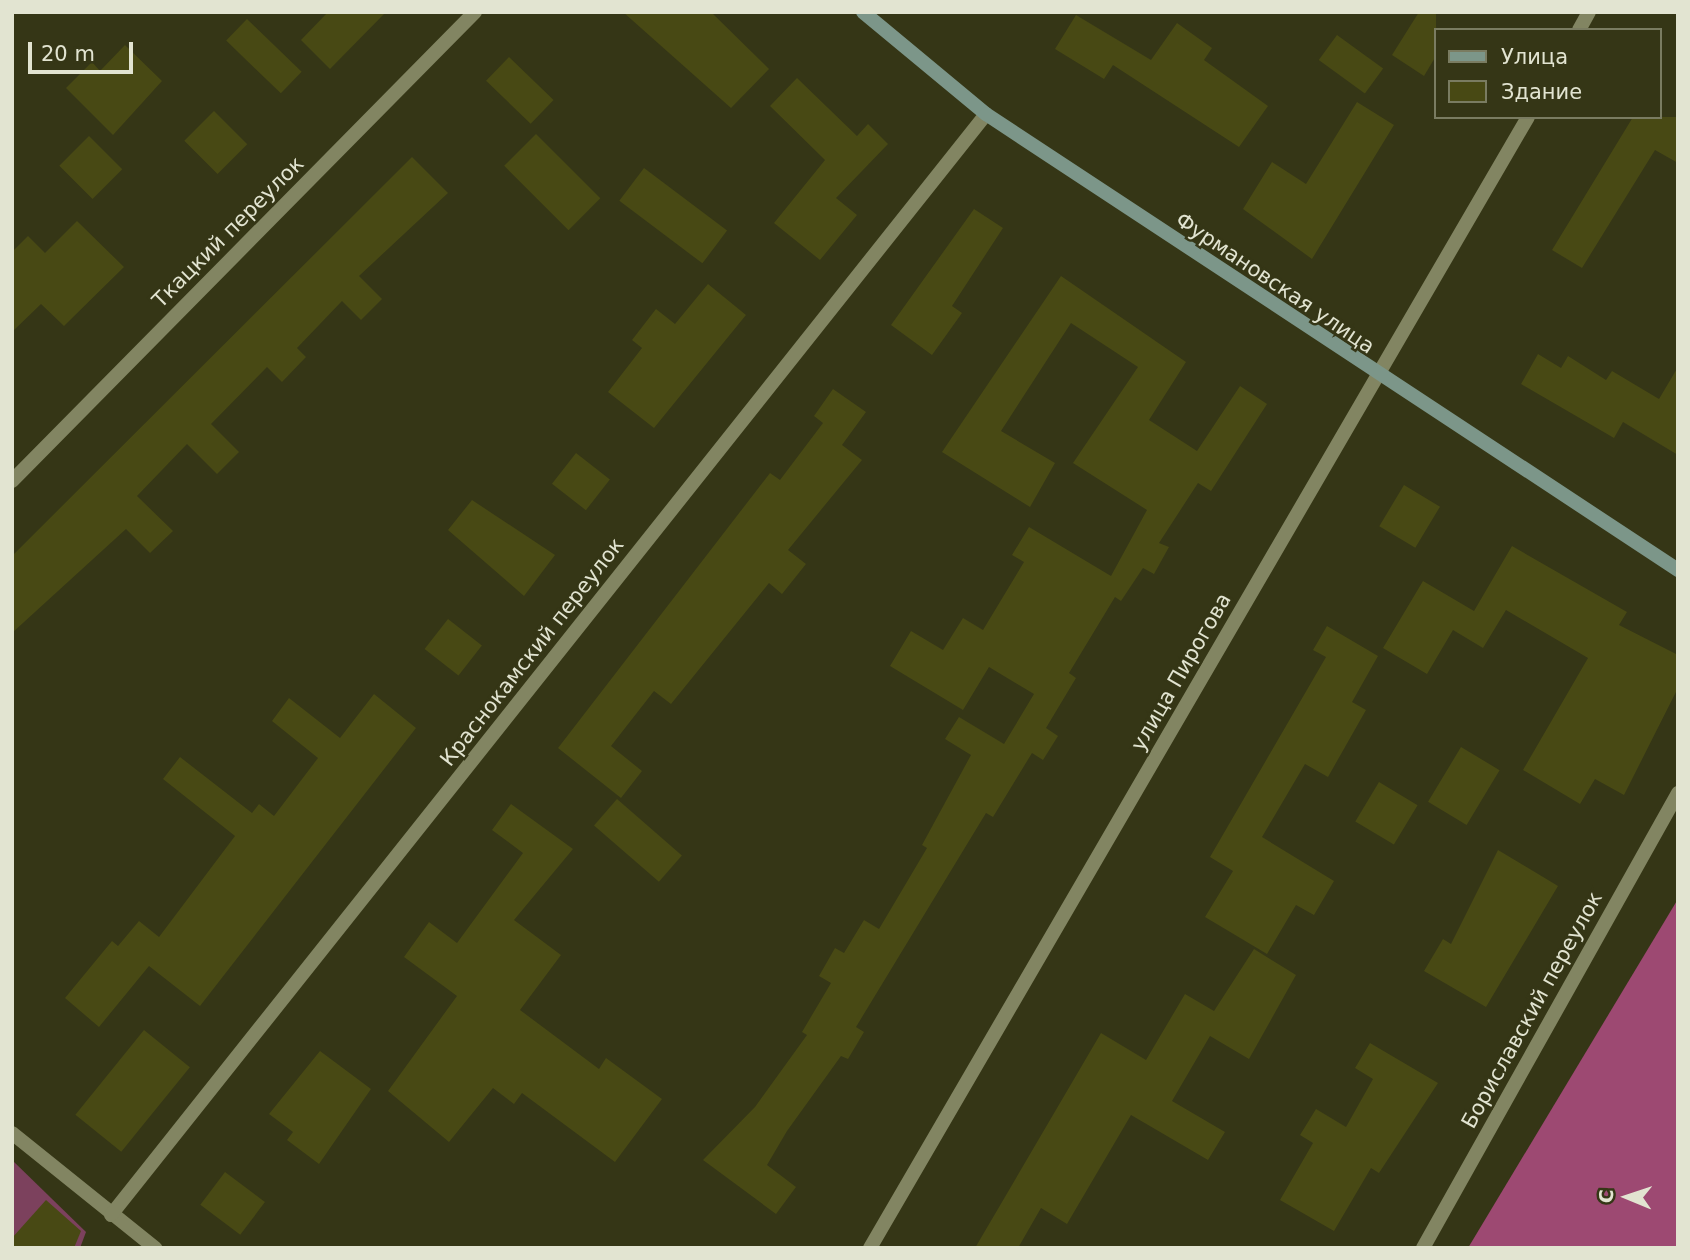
<!DOCTYPE html>
<meta charset="utf-8">
<style>
body{margin:0}
#map{position:relative;width:1690px;height:1260px;overflow:hidden;background:#353616;font-family:"DejaVu Sans",sans-serif}
div>[style]{position:absolute}
.green>*{inset:0;background:#7c415d}
.forest>*{inset:0;background:#9d4972}
.building>*{inset:0;background:#484914;transform-origin:0 0}
.street>*{height:14px;margin:-7px;padding:0 7px;transform-origin:7px;border-radius:7px;background:#828562}
.secondary>*{height:14px;margin:-7px;padding:0 7px;transform-origin:7px;border-radius:7px;background:#7c9689}
span{translate:-50% -50%;white-space:nowrap;text-align:center;line-height:1.15;-webkit-text-stroke:5px #353616;paint-order:stroke}
.street-label{font-size:21px;color:#e2e4d1}
.frame{position:absolute;inset:0;border:14px solid #e2e4d1;pointer-events:none}
.legend{position:absolute;left:1434px;top:28px;width:228px;height:91px;box-sizing:border-box;background:#353616;border:2px solid #7a7c61;margin:0;padding:9px 12px;list-style:none;font-size:21px;color:#e2e4d1}
.legend li{display:flex;align-items:center;gap:14px;height:35px}
.legend b{width:35px;border:2px solid #7a7c61}
.north{position:absolute;left:1592px;top:1162px;width:70px;height:70px;-webkit-text-stroke:5px #353616;paint-order:stroke;rotate:272deg;font-size:19px;font-weight:700;line-height:28px;text-align:center;color:#e2e4d1}
.north::after{content:'';display:block;margin:auto;width:24px;height:32px;background:#e2e4d1;clip-path:polygon(50% 0,100% 100%,50% 72%,0 100%)}
.scale{position:absolute;left:28px;top:42px;width:105px;height:32px;box-sizing:border-box;border:4px solid #e2e4d1;border-top:0;padding-left:9px;font-size:21px;line-height:24px;white-space:nowrap;color:#e2e4d1;-webkit-text-stroke:5px #353616;paint-order:stroke}
</style>
<div id="map">
<div class="green">
<i style="clip-path:polygon(12px 1160px,86px 1232px,80px 1248px,12px 1248px)"></i>
</div>
<div class="forest">
<i style="clip-path:polygon(1678px 899px,1678px 1248px,1468px 1248px)"></i>
</div>
<div class="building">
<i style="clip-path:polygon(328px 12px,386px 12px,330px 69px,301px 40px)"></i>
<i style="clip-path:polygon(623px 12px,711px 12px,769px 69px,731px 108px)"></i>
<i style="clip-path:polygon(1419px 12px,1436px 12px,1436px 56px,1424px 76px,1392px 55px)"></i>
<i style="clip-path:polygon(1076px 15px,1151px 60px,1177px 23px,1212px 48px,1204px 60px,1268px 106px,1239px 147px,1113px 65px,1104px 79px,1055px 49px)"></i>
<i style="left:247px;top:19px;width:76px;height:30px;rotate:44deg"></i>
<i style="left:1337px;top:35px;width:57px;height:31px;rotate:36deg"></i>
<i style="clip-path:polygon(125px 45px,162px 81px,113px 135px,66px 88px,92px 62px,100px 71px)"></i>
<i style="left:509px;top:57px;width:62px;height:33px;rotate:44deg"></i>
<i style="clip-path:polygon(797px 78px,857px 136px,868px 124px,888px 144px,836px 198px,857px 215px,820px 260px,774px 223px,825px 160px,770px 106px)"></i>
<i style="clip-path:polygon(1357px 102px,1394px 125px,1312px 259px,1243px 209px,1272px 162px,1306px 184px)"></i>
<i style="left:214px;top:111px;width:47px;height:42px;rotate:45deg"></i>
<i style="clip-path:polygon(1633px 117px,1678px 117px,1678px 163px,1655px 150px,1582px 268px,1552px 250px)"></i>
<i style="left:536px;top:134px;width:91px;height:45px;rotate:45deg"></i>
<i style="left:89px;top:136px;width:47px;height:42px;rotate:45deg"></i>
<i style="clip-path:polygon(412px 157px,448px 193px,359px 276px,382px 299px,361px 320px,342px 301px,297px 348px,306px 357px,282px 382px,267px 367px,211px 424px,239px 452px,217px 474px,187px 444px,137px 496px,173px 531px,150px 553px,126px 529px,12px 633px,12px 556px)"></i>
<i style="left:644px;top:168px;width:104px;height:41px;rotate:37deg"></i>
<i style="clip-path:polygon(974px 209px,1003px 228px,952px 306px,962px 313px,932px 355px,891px 325px)"></i>
<i style="clip-path:polygon(77px 221px,124px 267px,64px 326px,41px 304px,12px 332px,12px 252px,28px 236px,45px 253px)"></i>
<i style="clip-path:polygon(1061px 276px,1186px 362px,1149px 420px,1197px 451px,1240px 386px,1267px 404px,1211px 491px,1198px 483px,1159px 543px,1169px 547px,1154px 574px,1143px 568px,1121px 601px,1115px 597px,1069px 673px,1076px 678px,1046px 728px,1058px 736px,1043px 760px,1032px 753px,993px 817px,986px 813px,856px 1027px,864px 1032px,848px 1059px,841px 1056px,787px 1131px,767px 1165px,796px 1187px,776px 1214px,703px 1160px,755px 1107px,807px 1035px,802px 1032px,831px 983px,819px 976px,835px 948px,844px 953px,864px 920px,879px 929px,927px 848px,922px 845px,971px 755px,945px 739px,959px 717px,1004px 744px,1034px 694px,989px 667px,963px 710px,890px 666px,911px 631px,943px 650px,963px 618px,983px 630px,1024px 562px,1012px 555px,1029px 527px,1111px 576px,1147px 510px,1073px 463px,1138px 367px,1071px 323px,1001px 431px,1055px 463px,1030px 507px,942px 452px)"></i>
<i style="clip-path:polygon(708px 284px,746px 315px,654px 428px,608px 392px,642px 348px,632px 340px,656px 309px,675px 324px)"></i>
<i style="clip-path:polygon(1538px 354px,1561px 368px,1568px 356px,1606px 380px,1612px 371px,1659px 399px,1678px 367px,1678px 455px,1623px 422px,1614px 438px,1521px 384px)"></i>
<i style="clip-path:polygon(833px 389px,866px 412px,842px 445px,862px 460px,788px 550px,806px 564px,782px 594px,769px 583px,671px 704px,654px 691px,611px 746px,642px 771px,621px 798px,558px 748px,770px 473px,780px 480px,823px 423px,814px 416px)"></i>
<i style="left:576px;top:453px;width:43px;height:39px;rotate:38deg"></i>
<i style="left:1404px;top:485px;width:42px;height:48px;rotate:31deg"></i>
<i style="clip-path:polygon(472px 500px,555px 555px,524px 596px,448px 530px)"></i>
<i style="clip-path:polygon(1512px 546px,1627px 612px,1619px 625px,1678px 655px,1678px 688px,1624px 795px,1595px 779px,1580px 804px,1523px 770px,1588px 658px,1506px 610px,1483px 648px,1453px 630px,1427px 674px,1383px 648px,1423px 581px,1474px 611px)"></i>
<i style="left:448px;top:619px;width:43px;height:38px;rotate:38deg"></i>
<i style="clip-path:polygon(1327px 626px,1378px 656px,1352px 702px,1366px 710px,1328px 777px,1305px 764px,1262px 837px,1334px 881px,1314px 915px,1296px 905px,1267px 954px,1205px 917px,1233px 871px,1210px 857px,1326px 657px,1313px 650px)"></i>
<i style="clip-path:polygon(374px 694px,416px 728px,200px 1006px,149px 966px,99px 1027px,65px 998px,112px 941px,118px 946px,139px 921px,159px 937px,235px 836px,163px 779px,180px 757px,252px 813px,259px 804px,274px 816px,318px 758px,272px 721px,289px 698px,340px 738px)"></i>
<i style="left:1461px;top:747px;width:45px;height:64px;rotate:31deg"></i>
<i style="left:1379px;top:782px;width:45px;height:46px;rotate:31deg"></i>
<i style="left:617px;top:799px;width:86px;height:35px;rotate:41deg"></i>
<i style="clip-path:polygon(511px 804px,573px 849px,514px 920px,561px 955px,520px 1010px,599px 1069px,606px 1058px,662px 1099px,615px 1162px,522px 1093px,514px 1104px,493px 1088px,449px 1142px,388px 1091px,457px 996px,404px 957px,429px 922px,457px 943px,523px 853px,492px 830px)"></i>
<i style="clip-path:polygon(1498px 850px,1558px 886px,1486px 1007px,1424px 971px,1443px 939px,1451px 944px)"></i>
<i style="clip-path:polygon(1254px 949px,1296px 975px,1249px 1059px,1210px 1036px,1172px 1101px,1225px 1132px,1208px 1160px,1131px 1115px,1067px 1224px,1041px 1208px,1018px 1248px,975px 1248px,1101px 1033px,1146px 1060px,1185px 994px,1214px 1011px)"></i>
<i style="left:144px;top:1030px;width:59px;height:109px;rotate:39deg"></i>
<i style="clip-path:polygon(1370px 1043px,1438px 1083px,1379px 1173px,1371px 1168px,1334px 1231px,1280px 1200px,1313px 1143px,1300px 1135px,1316px 1109px,1346px 1127px,1373px 1079px,1355px 1068px)"></i>
<i style="clip-path:polygon(320px 1051px,371px 1089px,319px 1164px,287px 1140px,293px 1132px,269px 1114px)"></i>
<i style="left:225px;top:1172px;width:50px;height:41px;rotate:37deg"></i>
<i style="clip-path:polygon(46px 1200px,81px 1231px,74px 1248px,12px 1248px,12px 1238px)"></i>
</div>
<div class="street">
<i style="left:1579px;top:30px;width:21px;rotate:-61deg"></i>
<i style="left:12px;top:481px;width:659px;rotate:-45.37deg"></i>
<i style="left:12px;top:1133px;width:184px;rotate:38.8deg"></i>
<i style="left:111px;top:1215px;width:1406px;rotate:-51.52deg"></i>
<i style="left:870px;top:1248px;width:1308px;rotate:-59.81deg"></i>
<i style="left:1423px;top:1248px;width:522px;rotate:-60.73deg"></i>
</div>
<div class="secondary">
<i style="left:863px;top:12px;width:160px;rotate:39.7deg"></i>
<i style="left:986px;top:114px;width:829px;rotate:33.38deg"></i>
</div>
<div class="street-label">
<span style="left:228px;top:232px;rotate:-45deg">Ткацкий переулок</span>
<span style="left:1275px;top:283px;rotate:34deg">Фурмановская улица</span>
<span style="left:532px;top:652px;rotate:-52deg">Краснокамский переулок</span>
<span style="left:1181px;top:672px;rotate:-60deg">улица Пирогова</span>
<span style="left:1532px;top:1010px;rotate:-61deg">Бориславский переулок</span>
</div>
<div class="frame"></div>
<ul class="legend">
<li><b style="height:9px;background:#7c9689"></b>Улица</li>
<li><b style="height:19px;background:#484914"></b>Здание</li>
</ul>
<div class="north">С</div>
<div class="scale">20 m</div>
</div>
